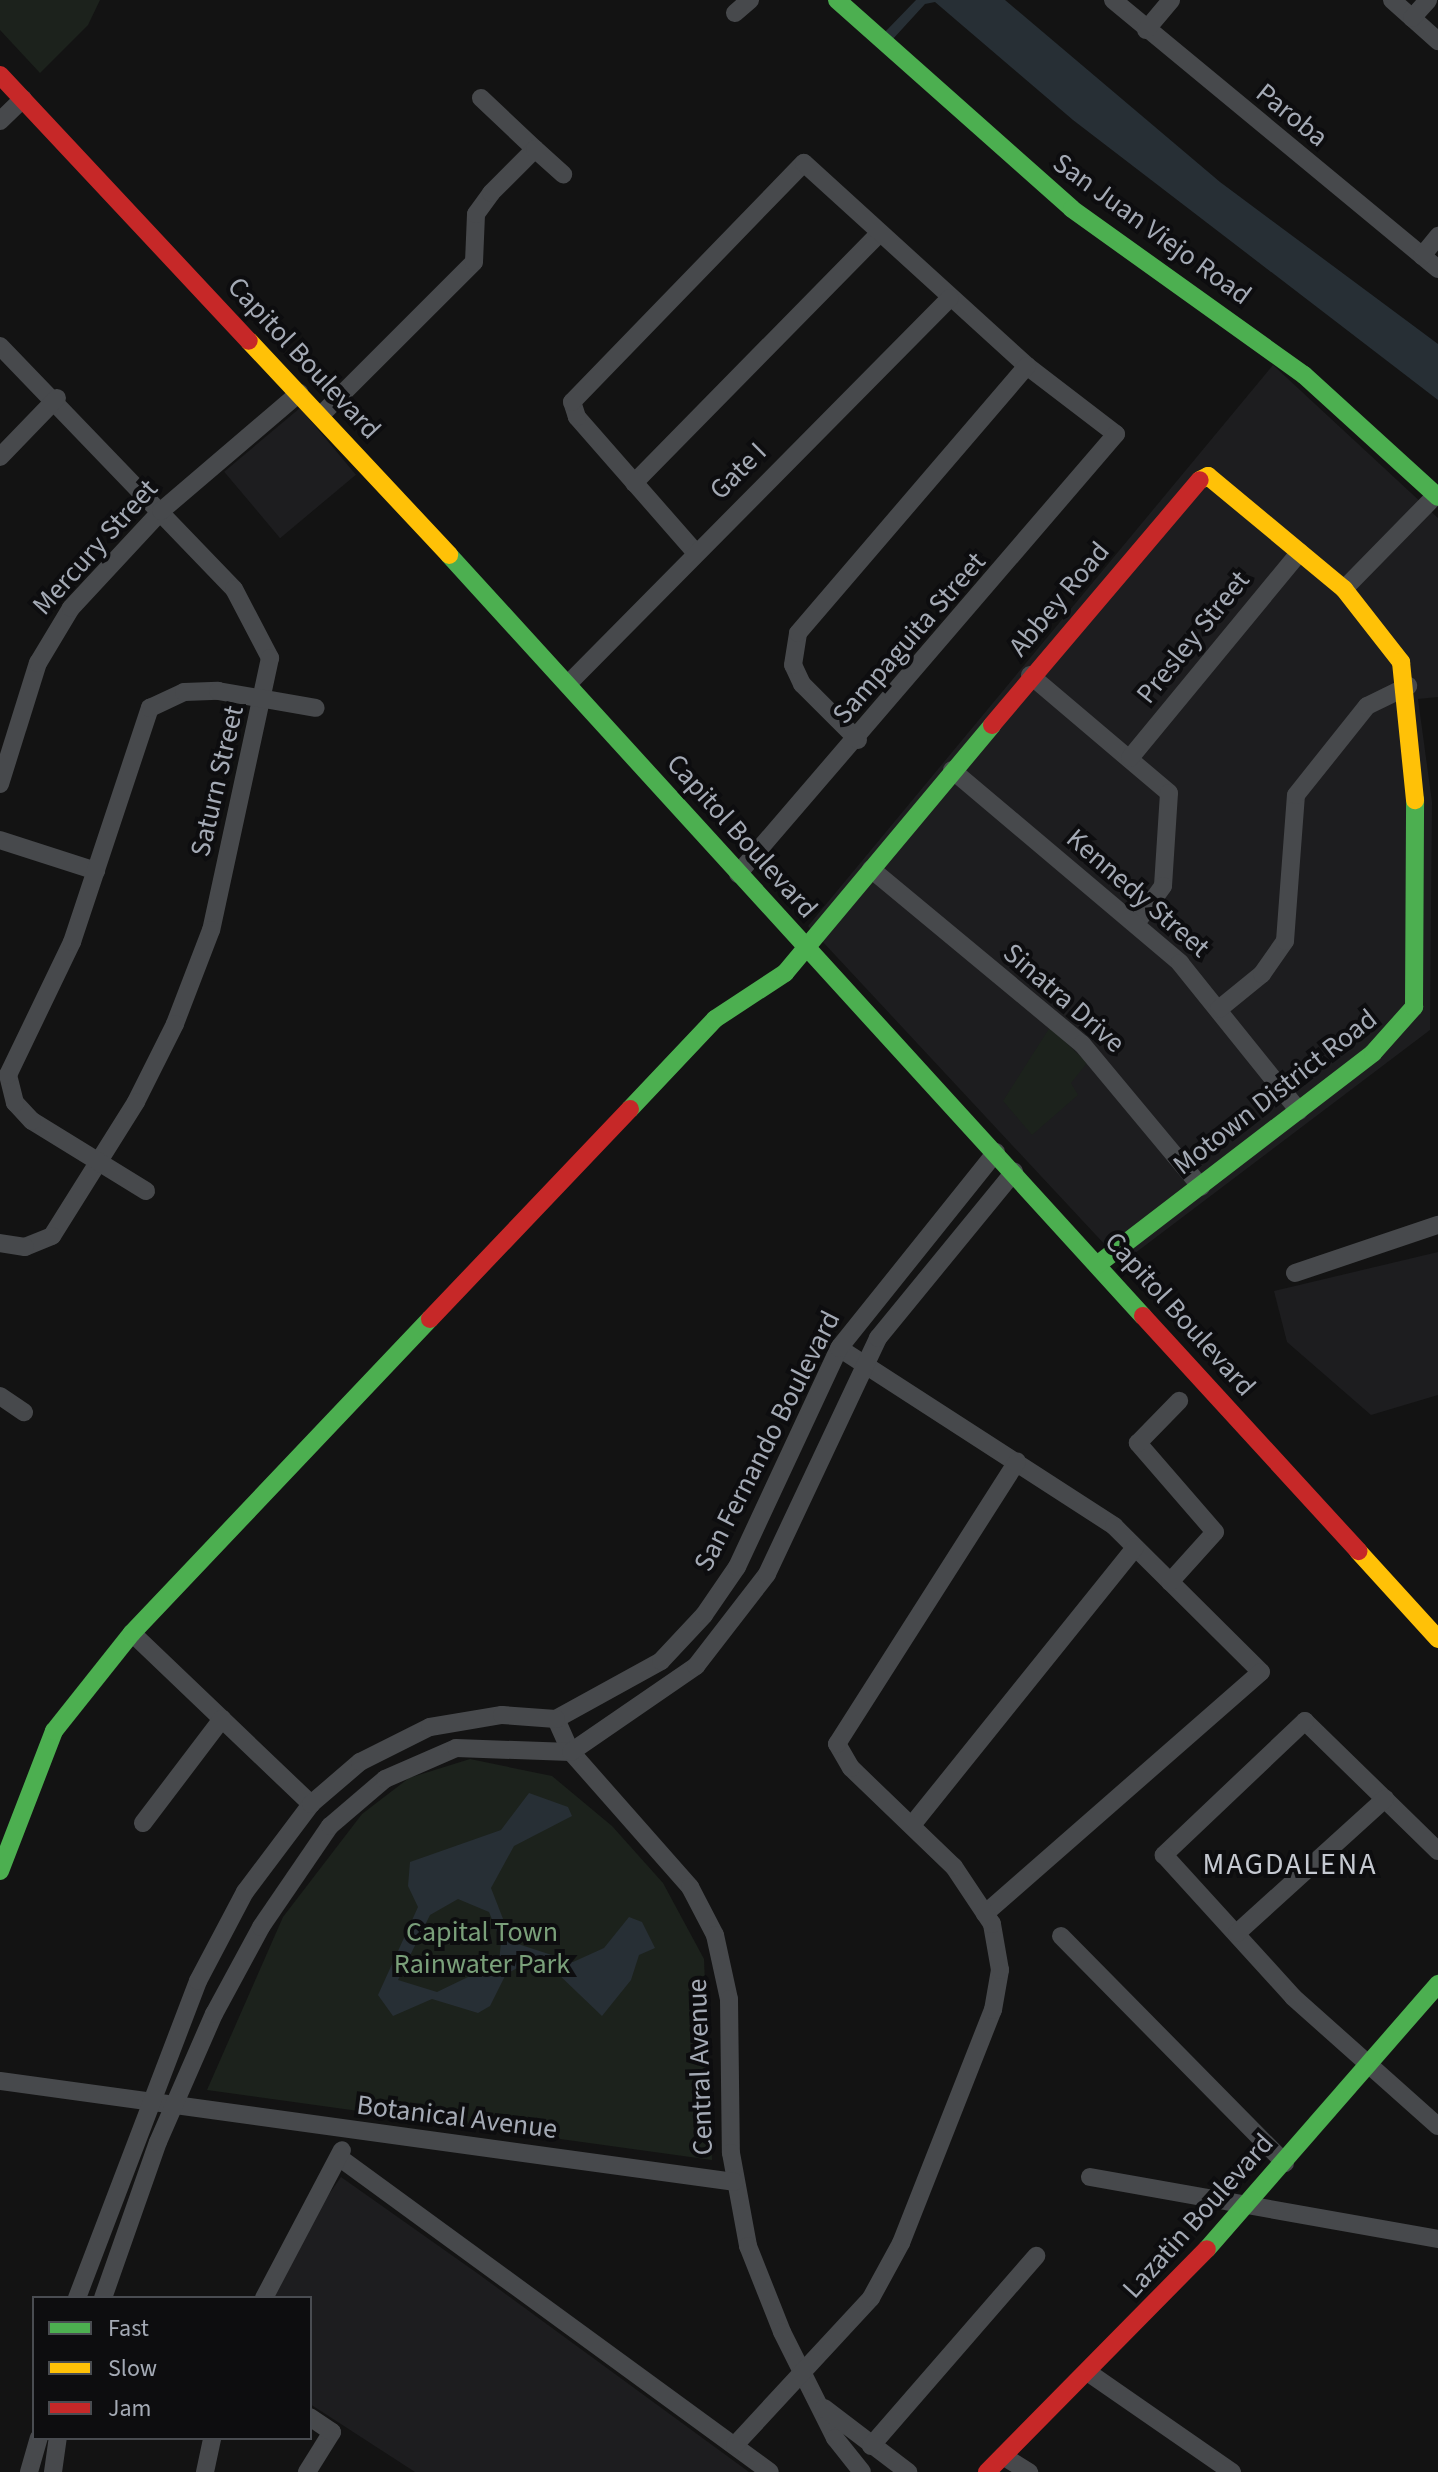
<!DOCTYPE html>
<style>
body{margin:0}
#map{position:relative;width:1438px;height:2472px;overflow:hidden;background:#131313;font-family:"Source Sans 3",sans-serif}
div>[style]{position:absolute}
.built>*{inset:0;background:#1d1d1f;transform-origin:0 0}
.green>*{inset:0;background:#1c221c}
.water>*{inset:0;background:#272f35}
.street>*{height:18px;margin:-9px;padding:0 9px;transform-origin:9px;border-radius:9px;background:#47494c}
.fast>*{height:18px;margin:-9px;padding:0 9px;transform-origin:9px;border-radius:9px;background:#4caf50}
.slow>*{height:18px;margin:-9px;padding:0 9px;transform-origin:9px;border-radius:9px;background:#ffc107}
.jam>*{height:18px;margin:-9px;padding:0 9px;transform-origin:9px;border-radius:9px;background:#c62828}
span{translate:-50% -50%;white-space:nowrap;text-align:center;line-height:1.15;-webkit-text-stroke:8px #0d0d0f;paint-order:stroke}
.street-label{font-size:28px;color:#a4aab5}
.park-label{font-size:28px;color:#7aa07a}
.neighbourhood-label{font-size:30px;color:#c5c9d1;letter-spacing:2px}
.legend{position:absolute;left:32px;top:2296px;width:280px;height:144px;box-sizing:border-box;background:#0d0d0f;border:2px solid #494c51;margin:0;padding:10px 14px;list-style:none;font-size:24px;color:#a4aab5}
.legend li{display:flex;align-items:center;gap:16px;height:40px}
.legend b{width:40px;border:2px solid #494c51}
</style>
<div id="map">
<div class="built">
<i style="clip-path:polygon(1273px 365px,1438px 518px,1438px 697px,1418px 699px,1432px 802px,1430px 1030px,1122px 1263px,808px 926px)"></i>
<i style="left:300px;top:408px;width:87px;height:99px;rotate:50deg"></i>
<i style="clip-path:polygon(1438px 1252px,1438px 1395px,1371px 1415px,1287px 1342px,1274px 1291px)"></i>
<i style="clip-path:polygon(341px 2177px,477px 2273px,749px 2472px,415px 2472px,310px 2404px,310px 2298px,256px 2298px)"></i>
</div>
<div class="green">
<i style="clip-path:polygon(0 0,100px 0,88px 25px,40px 73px,0 30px)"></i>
<i style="clip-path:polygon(1050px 1027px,1087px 1063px,1071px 1083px,1078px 1095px,1032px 1135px,1003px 1101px)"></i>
<i style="clip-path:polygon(470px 1759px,552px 1776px,612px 1826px,663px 1883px,704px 1959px,712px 2160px,207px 2090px,283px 1917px,362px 1814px,409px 1778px)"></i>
</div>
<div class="water">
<i style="clip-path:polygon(916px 0,1005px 0,1220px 182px,1438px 344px,1438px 400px,1073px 120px,935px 2px,925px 4px,892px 40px,884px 33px)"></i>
<i style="clip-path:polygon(evenodd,529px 1793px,568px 1807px,572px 1816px,514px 1846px,491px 1888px,512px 1942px,573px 1962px,604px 1948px,629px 1917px,642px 1922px,655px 1948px,639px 1955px,631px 1980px,602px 2016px,556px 1972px,523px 1965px,506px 1974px,490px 2006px,478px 2013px,432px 1999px,393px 2016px,378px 1995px,418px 1907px,408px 1886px,410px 1862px,501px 1830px,529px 1793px,458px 1899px,489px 1912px,501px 1942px,499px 1962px,437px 1992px,398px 1980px,430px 1915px,458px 1899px)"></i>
</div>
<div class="street">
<i style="left:1113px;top:0;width:422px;rotate:39.6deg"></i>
<i style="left:1392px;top:0;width:62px;rotate:41.7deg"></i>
<i style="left:735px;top:13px;width:20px;rotate:-41deg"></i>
<i style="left:1412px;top:18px;width:24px;rotate:-48deg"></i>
<i style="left:1146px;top:30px;width:39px;rotate:-50deg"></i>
<i style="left:481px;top:98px;width:74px;rotate:43.4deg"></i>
<i style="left:0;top:121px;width:32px;rotate:-44deg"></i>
<i style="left:1422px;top:256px;width:26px;rotate:-51deg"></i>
<i style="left:0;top:346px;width:337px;rotate:46.1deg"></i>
<i style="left:234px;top:589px;width:78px;rotate:62.4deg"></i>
<i style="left:270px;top:658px;width:278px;rotate:102.2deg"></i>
<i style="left:211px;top:930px;width:101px;rotate:111deg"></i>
<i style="left:175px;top:1024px;width:87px;rotate:116.6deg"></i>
<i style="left:136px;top:1102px;width:158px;rotate:122.1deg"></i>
<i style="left:52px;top:1236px;width:29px;rotate:158deg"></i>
<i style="left:25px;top:1247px;width:25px;rotate:-171deg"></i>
<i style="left:321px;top:415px;width:216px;rotate:-45deg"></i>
<i style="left:474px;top:262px;width:48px;rotate:-87.6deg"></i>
<i style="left:476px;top:214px;width:26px;rotate:-54deg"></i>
<i style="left:491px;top:193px;width:62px;rotate:-45deg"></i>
<i style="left:535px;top:149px;width:38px;rotate:42deg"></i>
<i style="left:0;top:457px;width:82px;rotate:-46deg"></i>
<i style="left:634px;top:483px;width:349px;rotate:-45.5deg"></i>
<i style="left:696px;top:553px;width:181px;rotate:-131.2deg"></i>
<i style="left:577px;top:417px;width:16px;rotate:-108deg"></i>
<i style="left:572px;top:402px;width:333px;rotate:-45.9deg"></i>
<i style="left:804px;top:163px;width:302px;rotate:42.3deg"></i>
<i style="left:1027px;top:366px;width:112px;rotate:37.4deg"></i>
<i style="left:1116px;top:434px;width:580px;rotate:130.67deg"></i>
<i style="left:1344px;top:589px;width:132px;rotate:-45.6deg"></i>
<i style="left:1030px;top:675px;width:182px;rotate:40.3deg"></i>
<i style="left:1169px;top:793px;width:93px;rotate:93.7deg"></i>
<i style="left:1163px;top:886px;width:44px;rotate:125.8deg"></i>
<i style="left:568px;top:684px;width:543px;rotate:-45.3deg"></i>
<i style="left:858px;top:740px;width:79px;rotate:-135deg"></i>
<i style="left:802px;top:684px;width:21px;rotate:-115deg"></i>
<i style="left:793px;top:665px;width:32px;rotate:-81deg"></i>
<i style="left:798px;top:633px;width:352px;rotate:-49.4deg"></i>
<i style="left:1130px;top:758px;width:267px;rotate:-50.5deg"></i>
<i style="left:952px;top:770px;width:299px;rotate:40.2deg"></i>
<i style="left:1180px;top:963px;width:190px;rotate:51.2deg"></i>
<i style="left:0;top:784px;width:127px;rotate:-72.6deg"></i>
<i style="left:38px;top:663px;width:64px;rotate:-59deg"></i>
<i style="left:71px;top:608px;width:132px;rotate:-47.1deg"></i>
<i style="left:161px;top:511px;width:182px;rotate:-40.5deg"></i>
<i style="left:0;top:840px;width:101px;rotate:17.9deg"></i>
<i style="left:871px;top:869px;width:274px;rotate:39.7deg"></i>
<i style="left:1082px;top:1044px;width:186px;rotate:50.2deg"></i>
<i style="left:1219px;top:1009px;width:55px;rotate:-39.1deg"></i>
<i style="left:1262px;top:974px;width:40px;rotate:-55.1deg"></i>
<i style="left:1285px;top:941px;width:146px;rotate:-85.7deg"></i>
<i style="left:1296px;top:795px;width:114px;rotate:-51.4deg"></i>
<i style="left:1367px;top:706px;width:46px;rotate:-26deg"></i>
<i style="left:146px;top:1191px;width:134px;rotate:-148.4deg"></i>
<i style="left:32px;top:1121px;width:25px;rotate:-133deg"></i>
<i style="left:15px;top:1103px;width:29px;rotate:-104deg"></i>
<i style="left:8px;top:1075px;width:148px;rotate:-64.3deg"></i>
<i style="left:72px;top:942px;width:247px;rotate:-71.6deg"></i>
<i style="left:150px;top:708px;width:38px;rotate:-25deg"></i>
<i style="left:184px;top:692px;width:34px;rotate:-2deg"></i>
<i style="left:218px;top:691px;width:99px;rotate:9.8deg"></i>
<i style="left:1295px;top:1273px;width:151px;rotate:-18.6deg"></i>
<i style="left:839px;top:1348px;width:328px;rotate:32.9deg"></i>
<i style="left:1114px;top:1526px;width:207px;rotate:44.8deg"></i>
<i style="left:1261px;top:1672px;width:367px;rotate:138.8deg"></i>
<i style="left:0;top:1396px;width:29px;rotate:34deg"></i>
<i style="left:1170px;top:1582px;width:67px;rotate:-48deg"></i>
<i style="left:1215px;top:1532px;width:118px;rotate:-130.9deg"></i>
<i style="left:1138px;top:1443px;width:59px;rotate:-45.7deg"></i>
<i style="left:132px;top:1633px;width:248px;rotate:43.7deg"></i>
<i style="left:556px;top:1719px;width:36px;rotate:66deg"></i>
<i style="left:571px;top:1752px;width:180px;rotate:48.6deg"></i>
<i style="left:690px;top:1887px;width:54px;rotate:62.5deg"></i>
<i style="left:715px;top:1935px;width:66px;rotate:77.7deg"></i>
<i style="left:729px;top:1999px;width:154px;rotate:89.3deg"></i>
<i style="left:731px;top:2153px;width:95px;rotate:79.6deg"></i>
<i style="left:748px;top:2246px;width:92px;rotate:68.4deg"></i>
<i style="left:782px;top:2332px;width:119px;rotate:63.4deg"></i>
<i style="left:835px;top:2438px;width:43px;rotate:51.5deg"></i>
<i style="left:556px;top:1719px;width:120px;rotate:-28.9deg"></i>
<i style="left:661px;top:1661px;width:63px;rotate:-46.9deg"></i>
<i style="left:704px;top:1615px;width:58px;rotate:-55.5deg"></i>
<i style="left:737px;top:1567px;width:242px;rotate:-65deg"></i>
<i style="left:839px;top:1348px;width:251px;rotate:-51.3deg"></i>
<i style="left:143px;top:1823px;width:131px;rotate:-52.8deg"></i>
<i style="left:912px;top:1825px;width:356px;rotate:-51.2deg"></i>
<i style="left:1438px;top:1851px;width:186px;rotate:-135.7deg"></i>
<i style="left:1305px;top:1721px;width:195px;rotate:136.5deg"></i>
<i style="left:1164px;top:1855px;width:192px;rotate:47.7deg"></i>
<i style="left:1293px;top:1997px;width:194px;rotate:41.7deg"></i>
<i style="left:1237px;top:1933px;width:200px;rotate:-42.2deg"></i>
<i style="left:1061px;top:1936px;width:319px;rotate:45.4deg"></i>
<i style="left:0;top:2081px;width:741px;rotate:7.83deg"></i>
<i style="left:340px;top:2158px;width:532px;rotate:36.14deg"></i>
<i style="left:1090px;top:2177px;width:353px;rotate:10.1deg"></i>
<i style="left:77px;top:2298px;width:339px;rotate:-69.1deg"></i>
<i style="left:198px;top:1981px;width:101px;rotate:-62.2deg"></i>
<i style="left:245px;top:1892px;width:110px;rotate:-53.1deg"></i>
<i style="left:311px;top:1804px;width:65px;rotate:-40.6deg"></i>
<i style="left:360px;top:1762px;width:78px;rotate:-26.6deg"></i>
<i style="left:430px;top:1727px;width:73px;rotate:-9.5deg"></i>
<i style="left:502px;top:1715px;width:54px;rotate:4.2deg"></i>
<i style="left:103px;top:2298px;width:165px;rotate:-70.6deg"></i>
<i style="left:158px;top:2142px;width:140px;rotate:-66.4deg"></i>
<i style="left:214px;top:2014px;width:99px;rotate:-61.6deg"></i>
<i style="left:261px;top:1927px;width:122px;rotate:-55.7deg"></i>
<i style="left:330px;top:1826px;width:72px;rotate:-40.5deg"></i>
<i style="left:385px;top:1779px;width:77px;rotate:-23.6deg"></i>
<i style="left:456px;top:1748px;width:115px;rotate:2deg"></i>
<i style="left:571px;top:1752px;width:152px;rotate:-34.5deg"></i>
<i style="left:696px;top:1666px;width:116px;rotate:-52.3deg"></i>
<i style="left:767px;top:1574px;width:261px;rotate:-64.8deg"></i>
<i style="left:878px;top:1338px;width:215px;rotate:-50.7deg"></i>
<i style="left:264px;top:2298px;width:167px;rotate:-62.2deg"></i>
<i style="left:1089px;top:2373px;width:174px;rotate:34.7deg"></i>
<i style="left:824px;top:2408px;width:106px;rotate:37.3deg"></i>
<i style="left:735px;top:2445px;width:200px;rotate:-47.2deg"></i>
<i style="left:871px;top:2298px;width:63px;rotate:-61.4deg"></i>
<i style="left:901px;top:2243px;width:251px;rotate:-68.5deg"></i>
<i style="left:993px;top:2010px;width:41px;rotate:-80.1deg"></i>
<i style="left:1000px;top:1970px;width:47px;rotate:-99.9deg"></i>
<i style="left:992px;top:1924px;width:69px;rotate:-123.7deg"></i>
<i style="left:954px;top:1867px;width:143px;rotate:-136.1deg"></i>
<i style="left:851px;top:1768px;width:28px;rotate:-120deg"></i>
<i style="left:837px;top:1744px;width:335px;rotate:-57.5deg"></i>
<i style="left:871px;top:2446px;width:252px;rotate:-49deg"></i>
<i style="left:1003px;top:2456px;width:31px;rotate:32deg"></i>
<i style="left:29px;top:2472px;width:35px;rotate:-74deg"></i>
<i style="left:53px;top:2472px;width:34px;rotate:-82deg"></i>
<i style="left:205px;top:2472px;width:35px;rotate:-78deg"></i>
<i style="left:307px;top:2472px;width:47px;rotate:-58deg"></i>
<i style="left:332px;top:2432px;width:27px;rotate:-146deg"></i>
</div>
<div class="fast">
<i style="left:837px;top:0;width:314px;rotate:41.6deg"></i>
<i style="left:1072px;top:209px;width:285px;rotate:35.6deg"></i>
<i style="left:1304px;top:375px;width:181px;rotate:42.3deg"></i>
<i style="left:449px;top:555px;width:1030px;rotate:47.64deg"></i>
<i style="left:630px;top:1109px;width:124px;rotate:-46.6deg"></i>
<i style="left:715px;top:1019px;width:84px;rotate:-33.3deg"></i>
<i style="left:785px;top:973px;width:323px;rotate:-50.1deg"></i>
<i style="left:1097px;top:1265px;width:348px;rotate:-37.5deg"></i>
<i style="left:1373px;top:1053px;width:62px;rotate:-48.3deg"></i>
<i style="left:1414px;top:1007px;width:207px;rotate:-89.7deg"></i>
<i style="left:0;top:1871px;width:150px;rotate:-68.9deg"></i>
<i style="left:54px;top:1731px;width:125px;rotate:-51.5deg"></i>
<i style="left:132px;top:1633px;width:433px;rotate:-46.5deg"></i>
<i style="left:1207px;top:2249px;width:352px;rotate:-48.9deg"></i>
</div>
<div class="slow">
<i style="left:249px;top:341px;width:293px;rotate:46.9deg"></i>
<i style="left:1200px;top:480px;width:9px;rotate:-27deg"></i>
<i style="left:1208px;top:476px;width:177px;rotate:39.7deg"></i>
<i style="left:1344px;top:589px;width:93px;rotate:52deg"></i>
<i style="left:1401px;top:662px;width:139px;rotate:84.2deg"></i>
<i style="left:1358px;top:1551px;width:119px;rotate:47.7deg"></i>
</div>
<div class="jam">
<i style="left:0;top:75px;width:364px;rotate:46.9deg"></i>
<i style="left:992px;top:725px;width:321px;rotate:-49.7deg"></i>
<i style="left:1143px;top:1316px;width:319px;rotate:47.5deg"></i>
<i style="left:430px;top:1319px;width:290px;rotate:-46.4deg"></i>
<i style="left:987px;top:2472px;width:313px;rotate:-45.4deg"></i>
</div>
<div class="street-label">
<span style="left:1292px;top:115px;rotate:39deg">Paroba</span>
<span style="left:1152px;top:229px;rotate:36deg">San Juan Viejo Road</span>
<span style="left:304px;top:358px;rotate:47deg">Capitol Boulevard</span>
<span style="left:738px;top:471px;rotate:-45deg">Gate I</span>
<span style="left:95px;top:547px;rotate:-48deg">Mercury Street</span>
<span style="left:1059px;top:599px;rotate:-50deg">Abbey Road</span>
<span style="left:1193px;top:637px;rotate:-51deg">Presley Street</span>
<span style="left:909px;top:638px;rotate:-49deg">Sampaguita Street</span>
<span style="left:217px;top:781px;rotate:-77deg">Saturn Street</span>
<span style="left:742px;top:836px;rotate:48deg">Capitol Boulevard</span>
<span style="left:1138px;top:893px;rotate:41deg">Kennedy Street</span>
<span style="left:1064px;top:998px;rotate:41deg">Sinatra Drive</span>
<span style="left:1275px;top:1092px;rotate:-38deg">Motown District Road</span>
<span style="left:1180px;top:1314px;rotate:48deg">Capitol Boulevard</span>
<span style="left:767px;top:1441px;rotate:-63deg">San Fernando Boulevard</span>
<span style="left:700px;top:2067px;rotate:-92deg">Central Avenue</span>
<span style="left:457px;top:2117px;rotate:7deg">Botanical Avenue</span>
<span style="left:1198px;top:2216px;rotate:-48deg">Lazatin Boulevard</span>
</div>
<div class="park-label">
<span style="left:482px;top:1948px">Capital Town<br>Rainwater Park</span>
</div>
<div class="neighbourhood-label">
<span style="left:1290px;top:1865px">MAGDALENA</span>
</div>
<ul class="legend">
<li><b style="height:10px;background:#4caf50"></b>Fast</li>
<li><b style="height:10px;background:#ffc107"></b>Slow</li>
<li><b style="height:10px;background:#c62828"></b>Jam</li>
</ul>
</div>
